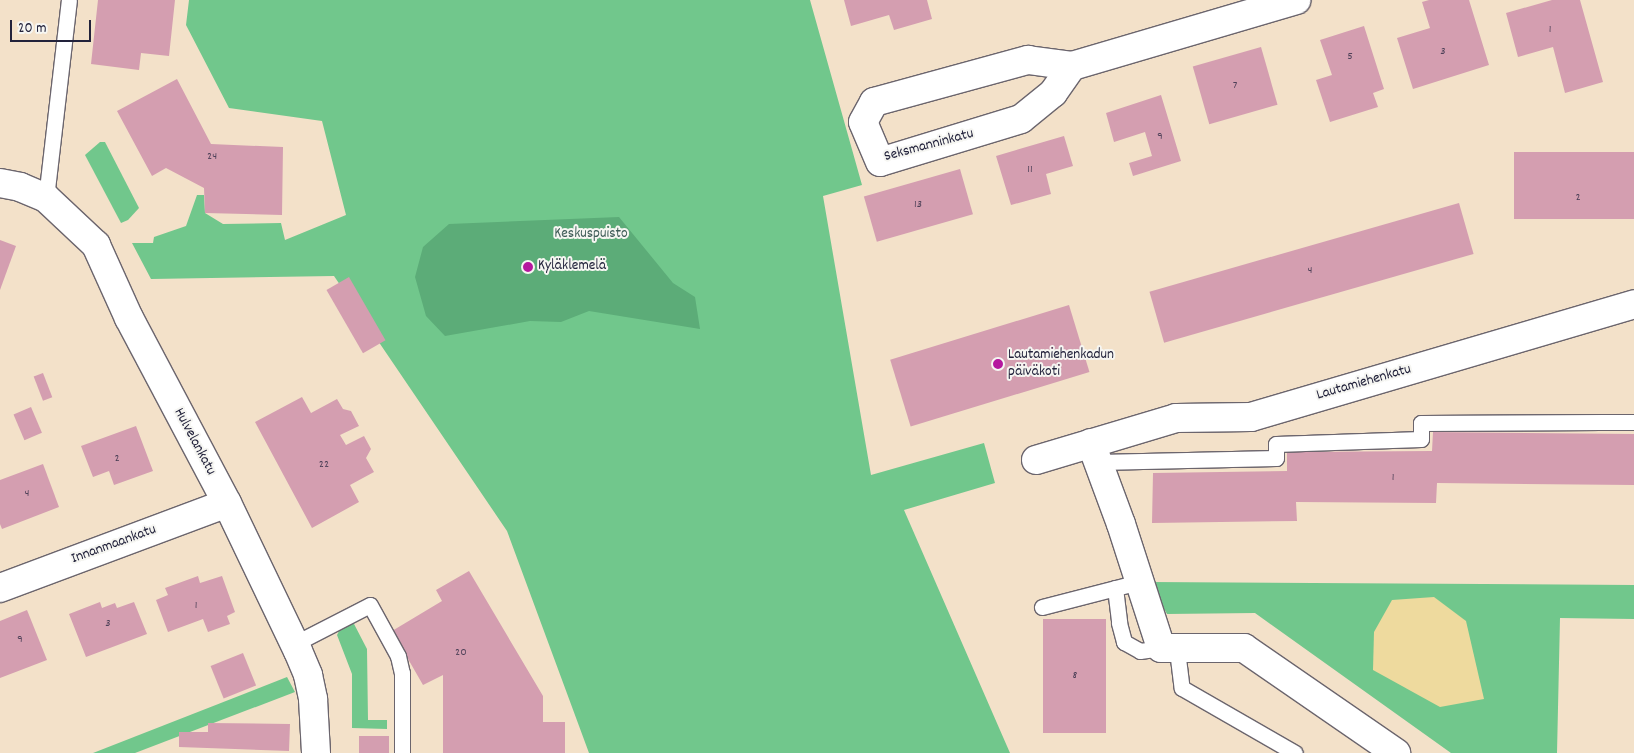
<!DOCTYPE html>
<meta charset="utf-8">
<style>
body{margin:0}
#map{position:relative;width:1634px;height:753px;overflow:hidden;background:#f3e1c9;font-family:Dekko,sans-serif}
div>[style]{position:absolute}
.green>*{inset:0;background:#71c78c}
.forest>*{inset:0;background:#5cac78}
.sand>*{inset:0;background:#eeda9e}
.building>*{inset:0;background:#d49eb0;transform-origin:0 0}
.roads{filter:drop-shadow(1px 0 #6b656d) drop-shadow(-1px 0 #6b656d) drop-shadow(0 1px #6b656d) drop-shadow(0 -1px #6b656d)}
.lane>*{height:15px;margin:-7.5px;padding:0 7.5px;transform-origin:7.5px;border-radius:7.5px;background:#fff}
.street>*{height:28px;margin:-14px;padding:0 14px;transform-origin:14px;border-radius:14px;background:#fff}
.dots>*{width:14px;height:14px;translate:-50% -50%;box-sizing:border-box;border:2px solid #f6f6f2;border-radius:50%}
span{translate:-50% -50%;white-space:nowrap;text-align:center;line-height:1.15;-webkit-text-stroke:4px #f6f6f2;paint-order:stroke}
.number-label{font-size:12px;color:#4e4158}
.number-label span{-webkit-text-stroke-width:0}
.street-label{font-size:15px;color:#22223b}
.park-label{font-size:15px;color:#3e5c57}
.poi-label{font-size:15px;color:#22223b}
.left{translate:0 -50%;text-align:left}
.scale{position:absolute;left:10px;top:20px;width:81px;height:22px;box-sizing:border-box;border:2px solid #22223b;border-top:0;padding-left:6px;font-size:15px;line-height:18px;white-space:nowrap;color:#22223b;-webkit-text-stroke:4px #f6f6f2;paint-order:stroke}
</style>
<div id="map">
<div class="green">
<i style="clip-path:polygon(189px 0,810px 0,862px 185px,823px 196px,871px 475px,984px 443px,995px 483px,904px 510px,1010px 753px,589px 753px,507px 531px,334px 276px,151px 279px,132px 243px,153px 243px,154px 237px,186px 226px,197px 195px,204px 195px,205px 213px,223px 224px,281px 223px,285px 240px,346px 215px,322px 121px,229px 108px,186px 25px)"></i>
<i style="clip-path:polygon(100px 142px,105px 142px,139px 208px,128px 220px,121px 223px,85px 155px)"></i>
<i style="clip-path:polygon(1149px 582px,1634px 585px,1634px 619px,1560px 618px,1557px 753px,1451px 753px,1255px 613px,1167px 614px)"></i>
<i style="clip-path:polygon(353px 622px,367px 649px,368px 720px,387px 720px,387px 729px,352px 728px,352px 674px,337px 635px,340px 629px)"></i>
<i style="clip-path:polygon(287px 677px,295px 692px,135px 753px,93px 753px)"></i>
</div>
<div class="forest">
<i style="clip-path:polygon(619px 217px,673px 283px,695px 297px,700px 329px,589px 311px,561px 322px,530px 321px,445px 336px,426px 316px,415px 277px,423px 247px,449px 224px)"></i>
</div>
<div class="sand">
<i style="clip-path:polygon(1434px 597px,1466px 621px,1484px 699px,1440px 707px,1373px 670px,1374px 632px,1392px 600px)"></i>
</div>
<div class="building">
<i style="clip-path:polygon(98px 0,175px 0,169px 56px,141px 53px,139px 70px,91px 64px)"></i>
<i style="clip-path:polygon(844px 0,927px 0,932px 19px,894px 30px,889px 15px,851px 26px)"></i>
<i style="clip-path:polygon(1429px 0,1469px 0,1489px 65px,1413px 89px,1397px 38px,1430px 28px,1422px 2px)"></i>
<i style="clip-path:polygon(1552px 0,1580px 0,1603px 82px,1565px 93px,1553px 47px,1518px 57px,1506px 13px)"></i>
<i style="clip-path:polygon(1364px 26px,1384px 89px,1373px 93px,1378px 107px,1330px 122px,1316px 80px,1332px 75px,1320px 40px)"></i>
<i style="left:1261px;top:47px;width:60px;height:71px;rotate:74deg"></i>
<i style="clip-path:polygon(177px 79px,211px 144px,283px 147px,282px 215px,205px 213px,204px 188px,166px 168px,152px 176px,117px 111px)"></i>
<i style="clip-path:polygon(1161px 95px,1181px 161px,1133px 176px,1129px 163px,1152px 156px,1145px 132px,1114px 142px,1106px 113px)"></i>
<i style="clip-path:polygon(1064px 136px,1073px 166px,1046px 174px,1051px 194px,1011px 205px,996px 156px)"></i>
<i style="left:1634px;top:152px;width:67px;height:120px;rotate:90deg"></i>
<i style="left:960px;top:169px;width:47px;height:100px;rotate:74deg"></i>
<i style="left:1459px;top:203px;width:53px;height:322px;rotate:74deg"></i>
<i style="clip-path:polygon(0 240px,16px 246px,0 290px)"></i>
<i style="left:349px;top:277px;width:73px;height:26px;rotate:60deg"></i>
<i style="left:1069px;top:305px;width:70px;height:187px;rotate:73deg"></i>
<i style="left:43px;top:373px;width:26px;height:10px;rotate:69deg"></i>
<i style="clip-path:polygon(302px 397px,311px 413px,337px 399px,343px 409px,351px 411px,359px 426px,340px 435px,346px 445px,364px 436px,371px 449px,366px 458px,374px 472px,350px 485px,359px 502px,312px 528px,255px 422px)"></i>
<i style="left:31px;top:407px;width:28px;height:19px;rotate:67deg"></i>
<i style="clip-path:polygon(136px 426px,153px 471px,114px 485px,109px 471px,93px 477px,81px 446px)"></i>
<i style="clip-path:polygon(1433px 432px,1634px 434px,1634px 485px,1437px 483px,1436px 503px,1296px 502px,1297px 521px,1152px 523px,1153px 473px,1287px 471px,1287px 452px,1432px 451px)"></i>
<i style="clip-path:polygon(43px 464px,59px 507px,2px 529px,0 524px,0 480px)"></i>
<i style="clip-path:polygon(469px 571px,543px 696px,543px 722px,565px 722px,565px 753px,443px 753px,443px 675px,423px 685px,392px 631px,442px 601px,436px 590px)"></i>
<i style="clip-path:polygon(198px 576px,200px 583px,222px 576px,235px 612px,227px 616px,230px 624px,208px 632px,203px 619px,168px 632px,156px 600px,168px 595px,165px 588px)"></i>
<i style="clip-path:polygon(100px 602px,102px 608px,115px 603px,117px 608px,134px 602px,147px 634px,86px 657px,69px 614px)"></i>
<i style="clip-path:polygon(27px 610px,47px 660px,0 678px,0 621px)"></i>
<i style="left:1043px;top:619px;width:63px;height:114px"></i>
<i style="left:243px;top:653px;width:35px;height:35px;rotate:68deg"></i>
<i style="clip-path:polygon(208px 723px,290px 724px,289px 751px,179px 747px,179px 732px,208px 732px)"></i>
<i style="left:389px;top:736px;width:17px;height:30px;rotate:90deg"></i>
</div>
<div class="roads">
<div class="lane">
<i style="left:46px;top:198px;width:199px;rotate:-83.4deg"></i>
<i style="left:1098px;top:462px;width:178px;rotate:-1.3deg"></i>
<i style="left:1276px;top:458px;width:14px;rotate:-90deg"></i>
<i style="left:1276px;top:444px;width:145px;rotate:-2deg"></i>
<i style="left:1421px;top:439px;width:16px;rotate:-90deg"></i>
<i style="left:1421px;top:423px;width:213px;rotate:-0.3deg"></i>
<i style="left:1115px;top:588px;width:35px;rotate:83deg"></i>
<i style="left:1119px;top:623px;width:20px;rotate:75deg"></i>
<i style="left:1124px;top:642px;width:18px;rotate:29deg"></i>
<i style="left:1140px;top:651px;width:21px;rotate:-8deg"></i>
<i style="left:1042px;top:607px;width:100px;rotate:-14.5deg"></i>
<i style="left:294px;top:644px;width:85px;rotate:-27.2deg"></i>
<i style="left:370px;top:605px;width:58px;rotate:61.2deg"></i>
<i style="left:398px;top:656px;width:17px;rotate:77deg"></i>
<i style="left:402px;top:673px;width:80px;rotate:90deg"></i>
<i style="left:1177px;top:650px;width:38px;rotate:83deg"></i>
<i style="left:1182px;top:688px;width:130px;rotate:29.9deg"></i>
</div>
<div class="street">
<i style="left:1072px;top:66px;width:33px;rotate:125deg"></i>
<i style="left:1053px;top:93px;width:41px;rotate:140.9deg"></i>
<i style="left:1021px;top:119px;width:147px;rotate:163deg"></i>
<i style="left:880px;top:162px;width:43px;rotate:-113deg"></i>
<i style="left:863px;top:122px;width:23px;rotate:-61deg"></i>
<i style="left:874px;top:102px;width:160px;rotate:-15.3deg"></i>
<i style="left:1028px;top:60px;width:44px;rotate:7.8deg"></i>
<i style="left:1072px;top:66px;width:234px;rotate:-16.4deg"></i>
<i style="left:0;top:183px;width:20px;rotate:11deg"></i>
<i style="left:20px;top:187px;width:28px;rotate:23deg"></i>
<i style="left:46px;top:198px;width:69px;rotate:43.2deg"></i>
<i style="left:96px;top:245px;width:80px;rotate:65.7deg"></i>
<i style="left:129px;top:318px;width:209px;rotate:62.1deg"></i>
<i style="left:227px;top:503px;width:164px;rotate:64.4deg"></i>
<i style="left:298px;top:651px;width:26px;rotate:67deg"></i>
<i style="left:308px;top:675px;width:25px;rotate:78deg"></i>
<i style="left:313px;top:699px;width:54px;rotate:86.8deg"></i>
<i style="left:1091px;top:443px;width:86px;rotate:69.7deg"></i>
<i style="left:1121px;top:524px;width:130px;rotate:72.1deg"></i>
<i style="left:1161px;top:648px;width:83px"></i>
<i style="left:1244px;top:648px;width:185px;rotate:34.6deg"></i>
<i style="left:1036px;top:460px;width:146px;rotate:-16.7deg"></i>
<i style="left:1176px;top:418px;width:75px;rotate:-0.8deg"></i>
<i style="left:1251px;top:417px;width:399px;rotate:-16.4deg"></i>
<i style="left:0;top:588px;width:242px;rotate:-20.5deg"></i>
</div>
</div>
<div class="dots">
<i style="left:528px;top:267px;background:#b5179e"></i>
<i style="left:998px;top:364px;background:#b5179e"></i>
</div>
<div class="number-label">
<span style="left:1550px;top:30px">1</span>
<span style="left:1443px;top:52px">3</span>
<span style="left:1350px;top:57px">5</span>
<span style="left:1235px;top:86px">7</span>
<span style="left:1160px;top:137px">9</span>
<span style="left:212px;top:157px">24</span>
<span style="left:1030px;top:170px">11</span>
<span style="left:1578px;top:198px">2</span>
<span style="left:918px;top:205px">13</span>
<span style="left:1310px;top:271px">4</span>
<span style="left:117px;top:459px">2</span>
<span style="left:324px;top:465px">22</span>
<span style="left:1393px;top:478px">1</span>
<span style="left:27px;top:494px">4</span>
<span style="left:196px;top:606px">1</span>
<span style="left:108px;top:624px">3</span>
<span style="left:20px;top:640px">9</span>
<span style="left:461px;top:653px">20</span>
<span style="left:1075px;top:676px">8</span>
</div>
<div class="street-label">
<span style="left:929px;top:146px;rotate:-15deg">Seksmanninkatu</span>
<span style="left:1364px;top:383px;rotate:-16deg">Lautamiehenkatu</span>
<span style="left:194px;top:442px;rotate:62deg">Hulvelankatu</span>
<span style="left:114px;top:545px;rotate:-20deg">Innanmaankatu</span>
</div>
<div class="park-label">
<span style="left:591px;top:235px">Keskuspuisto</span>
</div>
<div class="poi-label">
<span class="left" style="left:538px;top:267px">Kyläklemelä</span>
<span class="left" style="left:1008px;top:364px">Lautamiehenkadun<br>päiväkoti</span>
</div>
<div class="scale">20 m</div>
</div>
